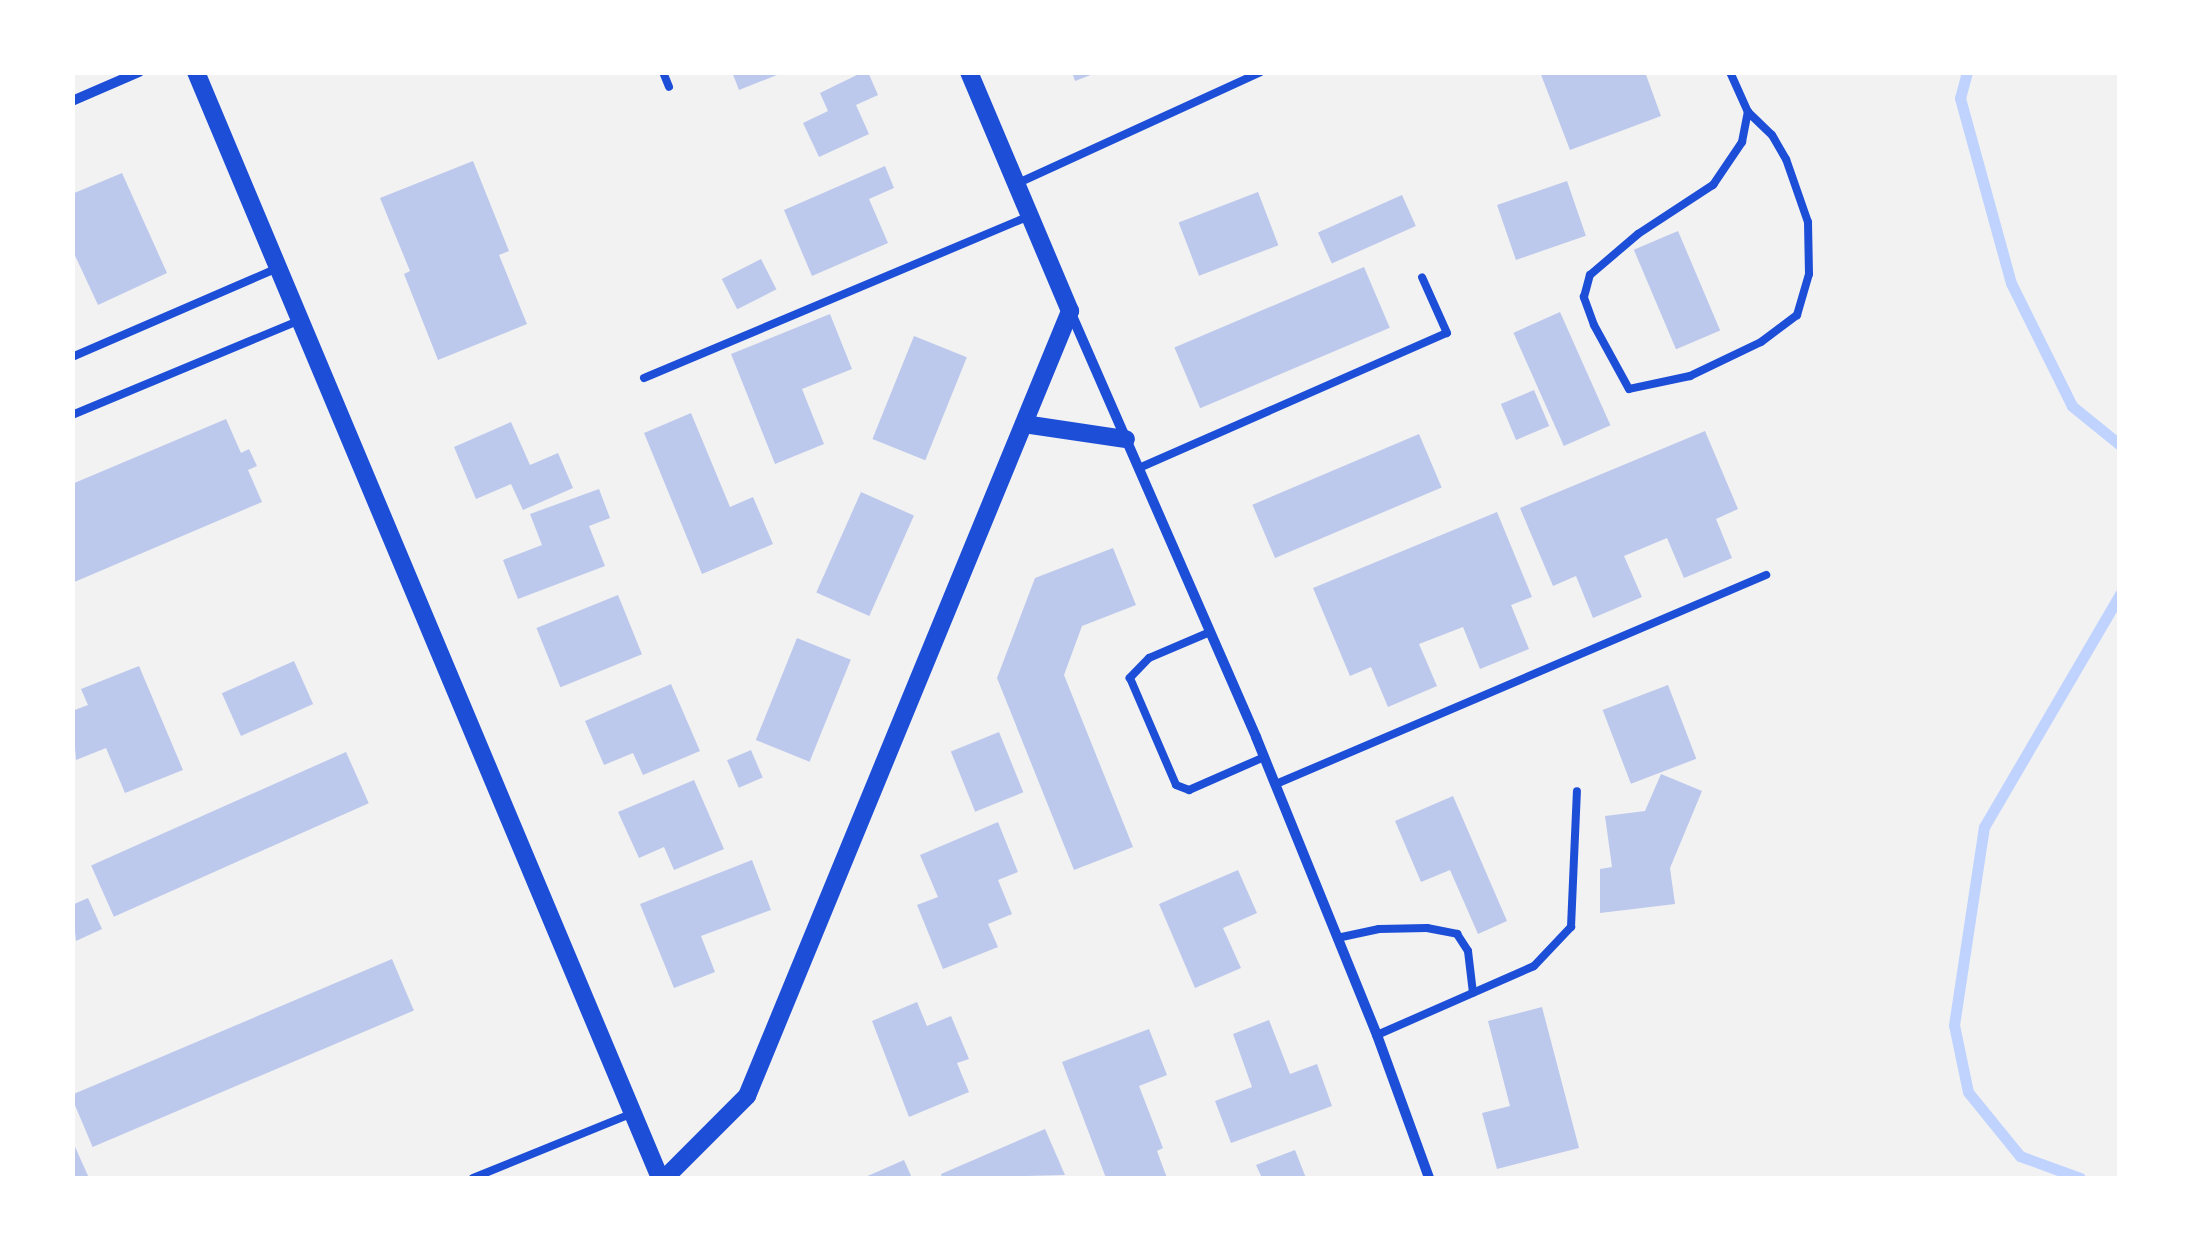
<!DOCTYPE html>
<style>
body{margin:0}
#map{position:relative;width:2192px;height:1251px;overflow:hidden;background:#f2f2f2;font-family:Montserrat,sans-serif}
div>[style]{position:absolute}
.stream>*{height:11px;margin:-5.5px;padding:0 5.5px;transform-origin:5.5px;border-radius:5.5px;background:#bfd3fe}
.building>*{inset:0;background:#bdc9ec;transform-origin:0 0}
.service>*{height:8px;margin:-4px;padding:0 4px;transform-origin:4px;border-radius:4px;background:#1d4ed8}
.minor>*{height:10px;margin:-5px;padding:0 5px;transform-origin:5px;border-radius:5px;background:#1d4ed8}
.tertiary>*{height:18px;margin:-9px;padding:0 9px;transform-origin:9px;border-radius:9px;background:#1d4ed8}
span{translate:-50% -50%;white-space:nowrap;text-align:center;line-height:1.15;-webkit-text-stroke:8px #fff;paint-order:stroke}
.frame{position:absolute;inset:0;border:75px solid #fff;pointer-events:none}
</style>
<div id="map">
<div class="stream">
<i style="left:1967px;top:72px;width:27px;rotate:105deg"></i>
<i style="left:1960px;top:98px;width:192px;rotate:74.6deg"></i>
<i style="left:2011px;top:283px;width:137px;rotate:63.6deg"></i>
<i style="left:2072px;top:406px;width:62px;rotate:39.1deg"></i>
<i style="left:2080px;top:1178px;width:64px;rotate:-159.9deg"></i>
<i style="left:2020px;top:1156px;width:82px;rotate:-129.1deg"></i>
<i style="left:1968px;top:1092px;width:68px;rotate:-101.8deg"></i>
<i style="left:1954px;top:1025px;width:200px;rotate:-81.4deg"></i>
<i style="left:1984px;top:827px;width:270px;rotate:-59.7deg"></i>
</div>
<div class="building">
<i style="clip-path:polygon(732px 72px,782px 72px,782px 73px,739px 90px)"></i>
<i style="clip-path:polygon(863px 72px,868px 72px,878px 95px,856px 105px,869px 134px,819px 157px,803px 123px,828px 111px,820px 93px)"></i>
<i style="clip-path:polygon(1072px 72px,1096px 72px,1096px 73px,1075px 81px)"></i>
<i style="clip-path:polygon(1540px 72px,1645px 72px,1661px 116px,1570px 150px)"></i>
<i style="clip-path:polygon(473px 161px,509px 251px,499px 255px,527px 324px,438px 360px,404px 274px,410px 271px,380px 198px)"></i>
<i style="clip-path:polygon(885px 166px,894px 188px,869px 199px,888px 243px,812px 276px,784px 210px)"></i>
<i style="clip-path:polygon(122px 173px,167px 273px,98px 305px,72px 249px,72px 194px)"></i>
<i style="left:1567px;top:181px;width:58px;height:74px;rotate:71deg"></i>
<i style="left:1258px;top:192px;width:57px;height:85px;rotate:69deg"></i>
<i style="left:1402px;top:195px;width:34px;height:92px;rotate:66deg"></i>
<i style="left:1678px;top:231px;width:108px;height:48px;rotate:67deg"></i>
<i style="left:761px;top:259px;width:34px;height:44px;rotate:63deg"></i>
<i style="left:1364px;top:267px;width:66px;height:206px;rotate:67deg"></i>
<i style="left:1560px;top:312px;width:124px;height:51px;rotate:66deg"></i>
<i style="clip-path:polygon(830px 314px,852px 369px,802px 389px,824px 444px,775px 464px,731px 354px)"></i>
<i style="left:914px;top:336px;width:57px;height:111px;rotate:22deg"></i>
<i style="left:1534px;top:390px;width:39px;height:36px;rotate:67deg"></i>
<i style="clip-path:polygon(691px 413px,730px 507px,753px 497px,773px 544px,702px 574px,644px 433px)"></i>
<i style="clip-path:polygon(226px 419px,241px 453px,249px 449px,257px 466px,248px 470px,262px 502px,72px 583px,72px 484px)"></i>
<i style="clip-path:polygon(511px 422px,530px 465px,558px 453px,573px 488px,523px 510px,511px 484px,476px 499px,454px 447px)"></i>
<i style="clip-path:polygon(1705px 431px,1738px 509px,1716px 519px,1732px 558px,1684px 578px,1667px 538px,1624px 556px,1642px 597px,1593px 618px,1576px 576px,1553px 586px,1520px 508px)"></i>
<i style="left:1419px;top:434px;width:58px;height:181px;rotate:67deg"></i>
<i style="clip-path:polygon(599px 489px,610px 518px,589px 526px,605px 566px,518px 599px,503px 560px,542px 545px,530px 514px)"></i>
<i style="left:861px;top:492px;width:58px;height:110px;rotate:24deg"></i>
<i style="clip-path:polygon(1497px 512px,1532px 597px,1511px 605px,1529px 649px,1480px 669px,1463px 627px,1419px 644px,1437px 686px,1388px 707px,1371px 667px,1350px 676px,1313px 588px)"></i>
<i style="clip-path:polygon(1113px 548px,1136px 605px,1082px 626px,1064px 675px,1133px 847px,1074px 870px,997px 678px,1035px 578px)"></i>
<i style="left:618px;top:595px;width:64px;height:88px;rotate:68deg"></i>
<i style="left:797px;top:638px;width:58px;height:110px;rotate:22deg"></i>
<i style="left:294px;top:661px;width:47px;height:79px;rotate:66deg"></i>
<i style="clip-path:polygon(139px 666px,183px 770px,125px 793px,106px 748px,76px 760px,72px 711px,88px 705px,81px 689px)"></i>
<i style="clip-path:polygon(671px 684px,700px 751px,643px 775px,633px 753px,604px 765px,585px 721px)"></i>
<i style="left:1668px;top:685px;width:79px;height:70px;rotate:69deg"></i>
<i style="left:999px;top:732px;width:65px;height:52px;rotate:68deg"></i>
<i style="left:751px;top:750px;width:30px;height:26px;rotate:67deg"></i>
<i style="left:346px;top:752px;width:56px;height:279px;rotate:66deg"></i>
<i style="clip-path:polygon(1661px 774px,1702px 791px,1670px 868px,1675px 904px,1600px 913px,1600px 869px,1612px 867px,1605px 816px,1645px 811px)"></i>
<i style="clip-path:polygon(694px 780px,724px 849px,674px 870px,664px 847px,639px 858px,618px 812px)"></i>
<i style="clip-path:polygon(1453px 796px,1507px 921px,1478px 934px,1450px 870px,1421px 882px,1395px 821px)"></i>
<i style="clip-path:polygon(998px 822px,1018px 872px,998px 880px,1012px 914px,988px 924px,998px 947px,943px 969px,917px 905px,938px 897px,920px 855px)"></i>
<i style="clip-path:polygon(752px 860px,771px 910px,701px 936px,715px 972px,674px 988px,640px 904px)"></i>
<i style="clip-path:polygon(1238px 870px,1257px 913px,1223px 928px,1241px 968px,1195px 988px,1159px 904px)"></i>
<i style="clip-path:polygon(88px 898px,102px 929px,76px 941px,72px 905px)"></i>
<i style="left:392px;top:959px;width:56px;height:349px;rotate:67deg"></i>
<i style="clip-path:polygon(917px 1002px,927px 1026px,951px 1016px,969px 1059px,957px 1063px,969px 1092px,909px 1117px,872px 1021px)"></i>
<i style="clip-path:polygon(1542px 1007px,1579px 1148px,1497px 1169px,1482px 1113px,1510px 1106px,1488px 1021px)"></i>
<i style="clip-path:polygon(1269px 1020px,1290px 1074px,1317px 1064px,1332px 1106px,1231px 1143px,1215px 1101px,1252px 1087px,1233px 1034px)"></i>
<i style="clip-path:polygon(1149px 1029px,1167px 1075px,1139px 1086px,1163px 1148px,1157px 1151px,1167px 1178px,1106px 1178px,1062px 1062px)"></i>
<i style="clip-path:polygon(1045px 1129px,1065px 1175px,942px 1178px,941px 1174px)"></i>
<i style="clip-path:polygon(72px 1140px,89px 1178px,72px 1178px)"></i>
<i style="clip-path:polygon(1295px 1150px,1306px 1178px,1262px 1178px,1256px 1165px)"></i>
<i style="clip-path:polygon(904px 1160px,912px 1178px,863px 1178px)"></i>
</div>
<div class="service">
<i style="left:663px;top:72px;width:16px;rotate:68deg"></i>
<i style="left:1730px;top:72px;width:44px;rotate:65.8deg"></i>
<i style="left:1748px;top:112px;width:33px;rotate:44deg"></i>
<i style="left:1772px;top:135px;width:28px;rotate:60deg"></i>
<i style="left:1786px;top:159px;width:67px;rotate:70.8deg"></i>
<i style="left:1808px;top:222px;width:52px;rotate:88.9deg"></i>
<i style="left:1809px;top:274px;width:43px;rotate:106.3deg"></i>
<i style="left:1797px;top:315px;width:45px;rotate:143.1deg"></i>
<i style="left:1761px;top:342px;width:79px;rotate:154.4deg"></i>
<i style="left:1690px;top:376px;width:62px;rotate:168deg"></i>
<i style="left:1629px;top:389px;width:73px;rotate:-118.7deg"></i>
<i style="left:1594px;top:325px;width:30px;rotate:-110deg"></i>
<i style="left:1584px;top:297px;width:23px;rotate:-75deg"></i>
<i style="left:1590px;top:275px;width:63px;rotate:-40.5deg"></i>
<i style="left:1638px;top:234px;width:90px;rotate:-33.2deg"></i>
<i style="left:1713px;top:185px;width:52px;rotate:-56deg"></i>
<i style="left:1742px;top:142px;width:31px;rotate:-79deg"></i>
<i style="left:1016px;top:184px;width:269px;rotate:-24.6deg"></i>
<i style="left:72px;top:357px;width:224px;rotate:-23.4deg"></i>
<i style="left:644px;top:378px;width:419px;rotate:-22.8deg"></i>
<i style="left:72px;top:415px;width:247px;rotate:-22.6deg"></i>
<i style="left:1139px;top:468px;width:336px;rotate:-23.7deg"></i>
<i style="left:1447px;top:333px;width:61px;rotate:-114.1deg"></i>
<i style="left:1210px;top:632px;width:66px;rotate:156.9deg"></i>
<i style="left:1149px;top:658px;width:28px;rotate:134deg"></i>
<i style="left:1130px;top:678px;width:116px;rotate:66.7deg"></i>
<i style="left:1176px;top:785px;width:14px;rotate:21deg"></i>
<i style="left:1189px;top:790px;width:82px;rotate:-23.7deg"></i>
<i style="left:1276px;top:784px;width:533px;rotate:-23.1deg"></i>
<i style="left:1337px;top:938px;width:43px;rotate:-12.1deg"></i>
<i style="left:1379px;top:929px;width:48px;rotate:-1.2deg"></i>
<i style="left:1427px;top:928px;width:31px;rotate:11deg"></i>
<i style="left:1457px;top:934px;width:20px;rotate:57deg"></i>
<i style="left:1468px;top:951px;width:42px;rotate:83.2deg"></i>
<i style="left:1377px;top:1035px;width:171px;rotate:-23.7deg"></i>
<i style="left:1534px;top:966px;width:54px;rotate:-46.5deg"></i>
<i style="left:1571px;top:927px;width:136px;rotate:-87.5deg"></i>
<i style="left:473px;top:1178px;width:173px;rotate:-22.1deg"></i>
</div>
<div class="minor">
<i style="left:72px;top:101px;width:73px;rotate:-23.4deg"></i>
<i style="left:1070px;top:311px;width:465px;rotate:66.4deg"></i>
<i style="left:1256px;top:737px;width:322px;rotate:67.9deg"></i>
<i style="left:1377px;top:1035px;width:152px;rotate:70deg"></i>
</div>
<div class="tertiary">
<i style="left:196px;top:72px;width:1199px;rotate:67.24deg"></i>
<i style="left:1024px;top:424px;width:103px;rotate:8.4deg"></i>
<i style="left:665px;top:1178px;width:116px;rotate:-45deg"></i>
<i style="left:747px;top:1096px;width:849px;rotate:-67.63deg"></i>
<i style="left:1070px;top:311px;width:259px;rotate:-112.9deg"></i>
</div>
<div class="frame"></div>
</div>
